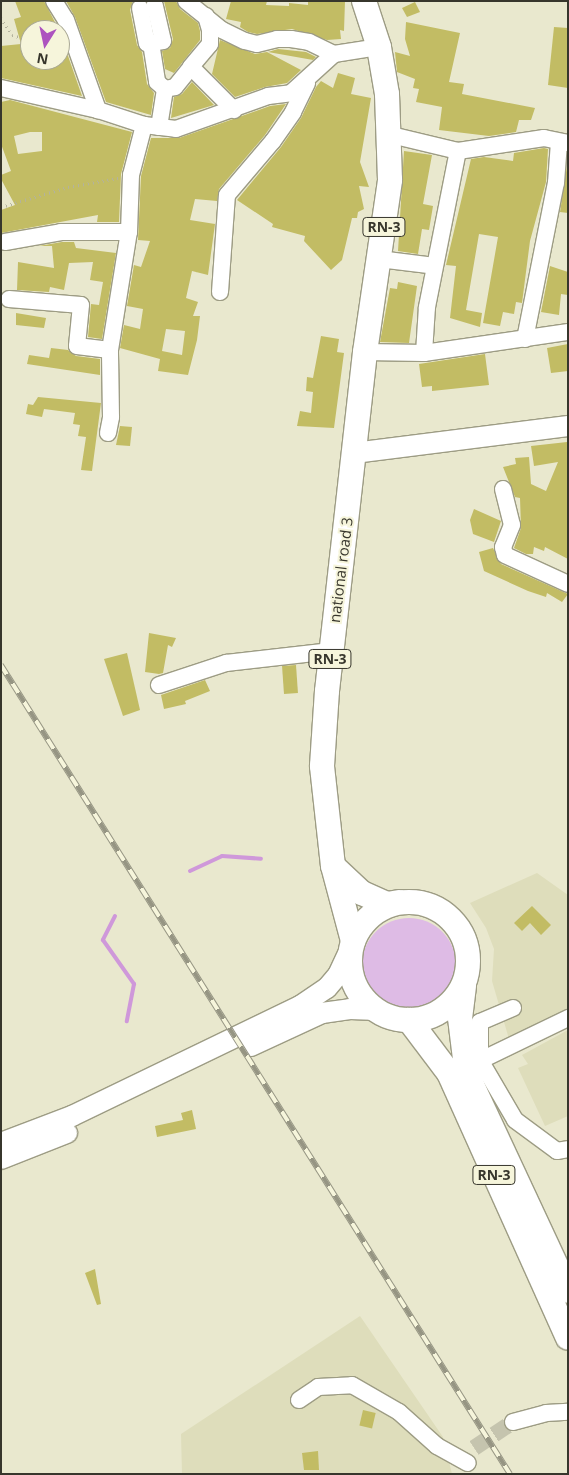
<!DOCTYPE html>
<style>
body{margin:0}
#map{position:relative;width:569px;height:1475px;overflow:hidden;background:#e9e8ce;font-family:"Open Sans",sans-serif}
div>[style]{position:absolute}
.built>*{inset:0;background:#deddbb}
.green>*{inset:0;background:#debbe5}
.round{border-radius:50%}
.stream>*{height:4px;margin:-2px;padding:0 2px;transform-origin:2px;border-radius:2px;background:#cf98da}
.building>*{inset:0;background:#c2bc64;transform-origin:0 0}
.minor-tunnel>*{height:16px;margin-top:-8px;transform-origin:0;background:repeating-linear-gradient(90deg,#c5c4ae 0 16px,transparent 0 24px)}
.path>*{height:2.5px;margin-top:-1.25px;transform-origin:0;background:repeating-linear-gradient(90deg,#b3b29d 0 1px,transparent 0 5px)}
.roads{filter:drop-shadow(1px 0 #9d9c84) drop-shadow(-1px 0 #9d9c84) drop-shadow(0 1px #9d9c84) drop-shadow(0 -1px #9d9c84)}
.minor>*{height:16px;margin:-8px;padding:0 8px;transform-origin:8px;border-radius:8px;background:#fff}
.major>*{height:20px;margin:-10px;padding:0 10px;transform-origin:10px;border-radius:10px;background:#fff}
.highway>*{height:24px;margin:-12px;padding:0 12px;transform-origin:12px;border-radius:12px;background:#fff}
.highway>.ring{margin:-12px;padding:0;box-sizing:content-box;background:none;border:24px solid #fff;border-radius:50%}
.rail>*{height:5.5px;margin-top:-2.75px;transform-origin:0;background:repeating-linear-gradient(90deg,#f6f5db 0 11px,#969583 0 22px);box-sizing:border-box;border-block:1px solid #969583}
span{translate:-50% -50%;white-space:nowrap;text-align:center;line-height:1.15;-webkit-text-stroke:4px #f6f5db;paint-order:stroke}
.shield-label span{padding:1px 4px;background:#f6f5db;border:1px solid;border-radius:4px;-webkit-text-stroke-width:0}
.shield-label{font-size:14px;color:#37362c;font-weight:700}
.street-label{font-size:15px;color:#37362c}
.frame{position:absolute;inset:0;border:2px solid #37362c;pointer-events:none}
.north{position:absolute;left:20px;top:20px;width:50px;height:50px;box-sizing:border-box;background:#f6f5db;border:1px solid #aaa995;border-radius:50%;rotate:190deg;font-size:14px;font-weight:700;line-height:20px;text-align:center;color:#37362c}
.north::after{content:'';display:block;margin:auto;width:18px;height:22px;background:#ad53bf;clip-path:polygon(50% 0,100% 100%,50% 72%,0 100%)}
</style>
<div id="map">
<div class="built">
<i style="clip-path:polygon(537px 873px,568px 895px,568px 1009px,509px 1039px,492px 981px,494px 949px,486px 928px,470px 903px)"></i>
<i style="clip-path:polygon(568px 1030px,568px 1116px,545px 1126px,518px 1068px,528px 1064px,522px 1055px)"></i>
<i style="clip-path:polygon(360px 1316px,443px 1437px,452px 1474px,182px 1474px,181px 1434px)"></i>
</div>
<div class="green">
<i class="round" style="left:362px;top:918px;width:94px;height:94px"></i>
</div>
<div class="stream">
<i style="left:190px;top:871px;width:35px;rotate:-25deg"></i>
<i style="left:222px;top:856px;width:39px;rotate:4deg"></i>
<i style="left:115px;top:916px;width:27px;rotate:117deg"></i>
<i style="left:103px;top:940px;width:54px;rotate:54.8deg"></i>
<i style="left:134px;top:984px;width:38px;rotate:101deg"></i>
</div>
<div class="building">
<i style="clip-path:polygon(15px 1px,44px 1px,59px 30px,30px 30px,30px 60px,60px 60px,60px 33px,82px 96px,1px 78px,1px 46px,21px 44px,14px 19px,21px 17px)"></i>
<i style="clip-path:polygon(66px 1px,133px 1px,130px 10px,137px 45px,142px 52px,147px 84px,154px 93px,151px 115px,106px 102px,75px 17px)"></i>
<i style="clip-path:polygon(164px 1px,176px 1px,180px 9px,198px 23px,200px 31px,200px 40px,174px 73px,165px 69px,162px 51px,170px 48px,173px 39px)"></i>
<i style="clip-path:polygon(231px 1px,267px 1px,266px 5px,289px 6px,289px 3px,308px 5px,308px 1px,345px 1px,344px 31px,340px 30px,341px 39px,327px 40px,292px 29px,257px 34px,248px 32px,240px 27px,241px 22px,226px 19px)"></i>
<i style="clip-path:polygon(415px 2px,420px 12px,407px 17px,402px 8px)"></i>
<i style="clip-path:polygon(406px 22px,460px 33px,449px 82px,464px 84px,462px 94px,535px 108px,531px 120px,519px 120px,516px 132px,489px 136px,439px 130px,442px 107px,416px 102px,419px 89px,413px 88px,415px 79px,397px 72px,395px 52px,410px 56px,405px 39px)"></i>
<i style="clip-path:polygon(554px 27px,568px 28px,568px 88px,548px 85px)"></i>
<i style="clip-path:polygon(220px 40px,255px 54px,267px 52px,301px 70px,287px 83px,265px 87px,235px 97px,212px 74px)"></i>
<i style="clip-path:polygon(278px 49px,306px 52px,316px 57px,313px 60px,268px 52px)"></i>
<i style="clip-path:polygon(338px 73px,355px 78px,351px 94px,371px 98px,360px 162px,369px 187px,359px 186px,364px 209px,358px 212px,357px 218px,352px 218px,342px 260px,331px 270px,304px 241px,305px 236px,272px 227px,273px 224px,237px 200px,281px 147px,301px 118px,316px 87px,321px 81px,333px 88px)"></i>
<i style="clip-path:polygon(192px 82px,214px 105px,171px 118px,174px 97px,182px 94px)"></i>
<i style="clip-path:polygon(evenodd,10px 100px,132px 132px,121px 174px,119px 222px,97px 222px,98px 215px,1px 233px,1px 210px,15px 205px,1px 179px,1px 175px,11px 171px,1px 144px,1px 102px,10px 100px,30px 132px,42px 132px,42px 151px,18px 154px,14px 136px,30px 132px)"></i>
<i style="clip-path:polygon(evenodd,286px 104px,265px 135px,219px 189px,217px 201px,195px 199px,190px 220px,215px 224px,208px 275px,192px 271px,186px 298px,198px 302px,193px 316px,200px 316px,197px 340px,188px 375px,158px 371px,160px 359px,120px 348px,124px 325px,140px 329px,143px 309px,127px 306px,134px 265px,141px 267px,150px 241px,138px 240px,141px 176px,151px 138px,179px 138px,270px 106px,286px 104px,166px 329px,185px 331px,182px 355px,162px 351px,166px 329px)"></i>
<i style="clip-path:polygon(544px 148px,548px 149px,546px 182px,530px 241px,522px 303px,516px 302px,514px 314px,503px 312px,500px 326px,483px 323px,498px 237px,479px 234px,466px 310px,482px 313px,480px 327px,450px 318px,456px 266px,446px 265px,471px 159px,484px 157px,513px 161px,514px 153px)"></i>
<i style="clip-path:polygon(404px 151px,432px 155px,423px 204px,433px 206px,429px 230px,422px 229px,418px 254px,398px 251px)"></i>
<i style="clip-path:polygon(568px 159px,568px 213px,560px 212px)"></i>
<i style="clip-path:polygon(62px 242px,74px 242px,76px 248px,116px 253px,102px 339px,88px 337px,91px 304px,99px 305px,103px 282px,90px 280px,93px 262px,69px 263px,64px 290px,50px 287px,49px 292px,17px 290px,18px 262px,54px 268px,52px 246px,39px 246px)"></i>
<i style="clip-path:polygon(550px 266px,568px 272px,568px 295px,561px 294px,559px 315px,541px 312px)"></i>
<i style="clip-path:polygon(398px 282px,417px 286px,409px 343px,380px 342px,390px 288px,397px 289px)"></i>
<i style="clip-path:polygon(16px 313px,46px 318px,44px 328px,16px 325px)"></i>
<i style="clip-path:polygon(321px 336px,339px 339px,337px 352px,344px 353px,334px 428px,297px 426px,300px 411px,311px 413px,313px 392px,306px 391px,307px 377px,313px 378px)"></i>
<i style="clip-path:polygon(568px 344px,568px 371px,551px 373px,547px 348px)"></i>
<i style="clip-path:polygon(51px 348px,68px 350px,76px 356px,100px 359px,100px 375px,27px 364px,29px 355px,49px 358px)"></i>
<i style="clip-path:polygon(485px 354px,489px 385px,432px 391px,432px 386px,422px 387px,419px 364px)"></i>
<i style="clip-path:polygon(38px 397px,101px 403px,92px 471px,81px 470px,86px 437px,78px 436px,80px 425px,73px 424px,75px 413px,44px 409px,42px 417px,26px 414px,28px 404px,33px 405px)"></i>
<i style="clip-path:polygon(120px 426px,132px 427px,130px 446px,116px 445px)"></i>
<i style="clip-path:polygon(568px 439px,568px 559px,545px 547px,544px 551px,534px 547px,533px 554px,526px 554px,514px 548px,521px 528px,520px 498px,515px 497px,503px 467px,516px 464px,515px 458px,529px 457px,531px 484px,546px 491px,558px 462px,534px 466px,531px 446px,567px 442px)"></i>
<i style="clip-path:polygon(474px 509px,501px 521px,494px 542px,473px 534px,470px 520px)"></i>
<i style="clip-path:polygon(493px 548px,501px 564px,568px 594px,562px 602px,547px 593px,546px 597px,528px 591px,484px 571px,479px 552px)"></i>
<i style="clip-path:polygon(149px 633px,176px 638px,172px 647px,168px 645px,163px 673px,159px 674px,145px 672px)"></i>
<i style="clip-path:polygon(127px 653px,140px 710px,123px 716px,104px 659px)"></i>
<i style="left:296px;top:665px;width:28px;height:14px;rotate:86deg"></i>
<i style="clip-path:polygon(205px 680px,210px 691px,185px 701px,186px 704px,164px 709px,161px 695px)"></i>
<i style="clip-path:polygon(532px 906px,551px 925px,541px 935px,530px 923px,522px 931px,514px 923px)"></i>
<i style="clip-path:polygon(192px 1110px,196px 1129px,157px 1137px,155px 1126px,183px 1120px,181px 1113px)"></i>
<i style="clip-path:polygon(95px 1269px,101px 1304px,97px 1305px,85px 1273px)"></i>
<i style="left:363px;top:1410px;width:13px;height:16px;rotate:13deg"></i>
<i style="clip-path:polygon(318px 1451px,319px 1470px,304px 1470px,302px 1453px)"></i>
</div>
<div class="minor-tunnel">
<i style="left:474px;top:1448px;width:47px;rotate:-33.7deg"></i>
</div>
<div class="path">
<i style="left:1px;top:18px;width:20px;rotate:57deg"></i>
<i style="left:12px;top:35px;width:19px;rotate:16deg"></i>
<i style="left:1px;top:207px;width:70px;rotate:-16.6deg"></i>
<i style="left:68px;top:187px;width:51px;rotate:-10.2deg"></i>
</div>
<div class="roads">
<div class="minor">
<i style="left:54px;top:1px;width:22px;rotate:58deg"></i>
<i style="left:66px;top:20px;width:96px;rotate:70.4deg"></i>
<i style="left:186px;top:1px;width:46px;rotate:38.9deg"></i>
<i style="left:222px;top:30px;width:25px;rotate:26deg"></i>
<i style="left:245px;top:41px;width:12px;rotate:14deg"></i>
<i style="left:257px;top:44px;width:21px;rotate:-14deg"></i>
<i style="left:277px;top:39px;width:14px"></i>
<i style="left:291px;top:39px;width:18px;rotate:9deg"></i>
<i style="left:309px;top:42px;width:28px;rotate:26deg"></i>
<i style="left:140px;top:8px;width:36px;rotate:79deg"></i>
<i style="left:147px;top:43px;width:4px"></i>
<i style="left:151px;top:43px;width:39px;rotate:81deg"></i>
<i style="left:157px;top:82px;width:11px;rotate:41deg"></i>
<i style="left:206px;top:16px;width:15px;rotate:74deg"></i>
<i style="left:210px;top:30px;width:14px;rotate:90deg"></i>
<i style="left:210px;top:44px;width:30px;rotate:130deg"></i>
<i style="left:191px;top:67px;width:61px;rotate:45deg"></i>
<i style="left:151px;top:43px;width:12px;rotate:-9deg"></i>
<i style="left:163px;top:41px;width:37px;rotate:-103deg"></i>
<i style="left:1px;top:88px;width:99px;rotate:12.8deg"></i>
<i style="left:98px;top:110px;width:48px;rotate:18.1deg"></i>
<i style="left:144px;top:125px;width:32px;rotate:7deg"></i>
<i style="left:176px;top:129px;width:98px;rotate:-19.7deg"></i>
<i style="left:268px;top:96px;width:23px;rotate:-7deg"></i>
<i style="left:291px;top:93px;width:58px;rotate:-42.2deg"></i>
<i style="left:334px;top:54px;width:46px;rotate:-8.8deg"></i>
<i style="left:159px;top:127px;width:38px;rotate:-81deg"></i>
<i style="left:165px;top:89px;width:10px;rotate:-11deg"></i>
<i style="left:175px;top:87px;width:26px;rotate:-51deg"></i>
<i style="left:387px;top:134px;width:73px;rotate:13.5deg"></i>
<i style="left:458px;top:151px;width:87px;rotate:-8.6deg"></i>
<i style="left:544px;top:138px;width:25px;rotate:12deg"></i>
<i style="left:5px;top:242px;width:57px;rotate:-10.1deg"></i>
<i style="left:61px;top:232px;width:68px"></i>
<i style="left:379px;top:259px;width:56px;rotate:7.1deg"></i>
<i style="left:220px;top:292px;width:97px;rotate:-85.9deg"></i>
<i style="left:227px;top:195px;width:71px;rotate:-49.6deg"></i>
<i style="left:273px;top:141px;width:35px;rotate:-55deg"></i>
<i style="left:293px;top:112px;width:32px;rotate:-64deg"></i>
<i style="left:9px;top:299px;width:72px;rotate:4.8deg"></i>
<i style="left:81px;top:305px;width:41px;rotate:95.6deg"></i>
<i style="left:77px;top:346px;width:33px;rotate:7deg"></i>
<i style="left:525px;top:339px;width:159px;rotate:-78.8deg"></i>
<i style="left:556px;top:183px;width:41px;rotate:-85.8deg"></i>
<i style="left:365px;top:352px;width:59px;rotate:1deg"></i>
<i style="left:424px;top:353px;width:146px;rotate:-8.3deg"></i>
<i style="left:424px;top:353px;width:46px;rotate:-86.3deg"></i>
<i style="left:427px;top:307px;width:159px;rotate:-78.8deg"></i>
<i style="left:108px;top:433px;width:16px;rotate:-79deg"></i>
<i style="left:111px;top:417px;width:67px;rotate:-90.9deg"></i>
<i style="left:110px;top:350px;width:120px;rotate:-80.9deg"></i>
<i style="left:129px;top:232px;width:57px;rotate:-88deg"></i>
<i style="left:131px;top:175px;width:52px;rotate:-75.4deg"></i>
<i style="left:503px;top:489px;width:37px;rotate:76deg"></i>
<i style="left:512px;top:525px;width:24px;rotate:112deg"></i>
<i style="left:503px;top:547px;width:8px;rotate:76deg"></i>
<i style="left:505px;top:555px;width:69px;rotate:24.7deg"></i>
<i style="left:159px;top:685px;width:71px;rotate:-18.2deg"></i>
<i style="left:226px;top:663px;width:106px;rotate:-6.5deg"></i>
<i style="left:513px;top:1008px;width:36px;rotate:157deg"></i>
<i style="left:480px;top:1022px;width:38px;rotate:90deg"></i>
<i style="left:480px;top:1060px;width:69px;rotate:59.7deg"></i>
<i style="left:515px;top:1120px;width:52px;rotate:36.4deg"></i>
<i style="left:557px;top:1151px;width:11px;rotate:-10deg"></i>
<i style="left:473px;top:1064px;width:106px;rotate:-25.8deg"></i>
<i style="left:299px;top:1400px;width:23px;rotate:-34deg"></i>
<i style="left:318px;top:1387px;width:34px;rotate:-3deg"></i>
<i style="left:352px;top:1385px;width:54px;rotate:29.9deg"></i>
<i style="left:399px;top:1412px;width:51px;rotate:41.8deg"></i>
<i style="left:437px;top:1446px;width:35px;rotate:29deg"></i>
<i style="left:513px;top:1422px;width:34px;rotate:-15deg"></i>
<i style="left:546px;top:1413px;width:22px;rotate:-3deg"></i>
</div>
<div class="major">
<i style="left:354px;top:453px;width:216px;rotate:-7.2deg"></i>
<i style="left:251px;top:1046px;width:78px;rotate:-24.9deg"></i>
<i style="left:322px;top:1013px;width:28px;rotate:-8deg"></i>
<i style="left:350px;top:1009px;width:27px;rotate:2deg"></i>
<i style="left:1px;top:1143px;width:76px;rotate:-20.8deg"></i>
<i style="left:72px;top:1116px;width:253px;rotate:-25.8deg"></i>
<i style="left:300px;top:1006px;width:32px;rotate:-34deg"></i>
<i style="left:327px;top:988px;width:17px;rotate:-50deg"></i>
<i style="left:338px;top:975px;width:31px;rotate:-65deg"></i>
<i style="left:1px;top:1159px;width:71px;rotate:-21.5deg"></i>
</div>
<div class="highway">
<i style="left:334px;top:867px;width:38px;rotate:43deg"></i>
<i style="left:362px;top:893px;width:27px;rotate:24deg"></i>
<i style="left:387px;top:904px;width:12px;rotate:-9deg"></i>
<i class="ring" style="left:350px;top:902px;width:94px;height:94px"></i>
<i style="left:353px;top:941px;width:78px;rotate:-104.9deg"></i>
<i style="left:333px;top:866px;width:101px;rotate:-96.3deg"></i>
<i style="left:322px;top:766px;width:75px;rotate:-86.2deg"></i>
<i style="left:327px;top:691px;width:341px;rotate:-83.6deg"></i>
<i style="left:365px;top:352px;width:174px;rotate:-81.7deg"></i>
<i style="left:390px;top:180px;width:86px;rotate:-92deg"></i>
<i style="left:387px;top:94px;width:48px;rotate:-99.7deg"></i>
<i style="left:379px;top:47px;width:48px;rotate:-108.1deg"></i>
<i style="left:464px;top:986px;width:32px;rotate:97deg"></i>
<i style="left:460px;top:1018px;width:41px;rotate:83deg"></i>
<i style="left:465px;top:1059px;width:27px;rotate:75deg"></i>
<i style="left:472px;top:1085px;width:227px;rotate:65deg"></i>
<i style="left:409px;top:1020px;width:66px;rotate:53deg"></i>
<i style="left:449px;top:1073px;width:290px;rotate:65.8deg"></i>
</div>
</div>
<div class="rail">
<i style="left:1px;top:665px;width:956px;rotate:57.82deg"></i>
</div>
<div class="shield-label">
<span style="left:384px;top:227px">RN-3</span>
<span style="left:330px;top:659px">RN-3</span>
<span style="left:494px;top:1175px">RN-3</span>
</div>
<div class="street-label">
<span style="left:341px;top:570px;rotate:-83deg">national road 3</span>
</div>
<div class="frame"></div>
<div class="north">N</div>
</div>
